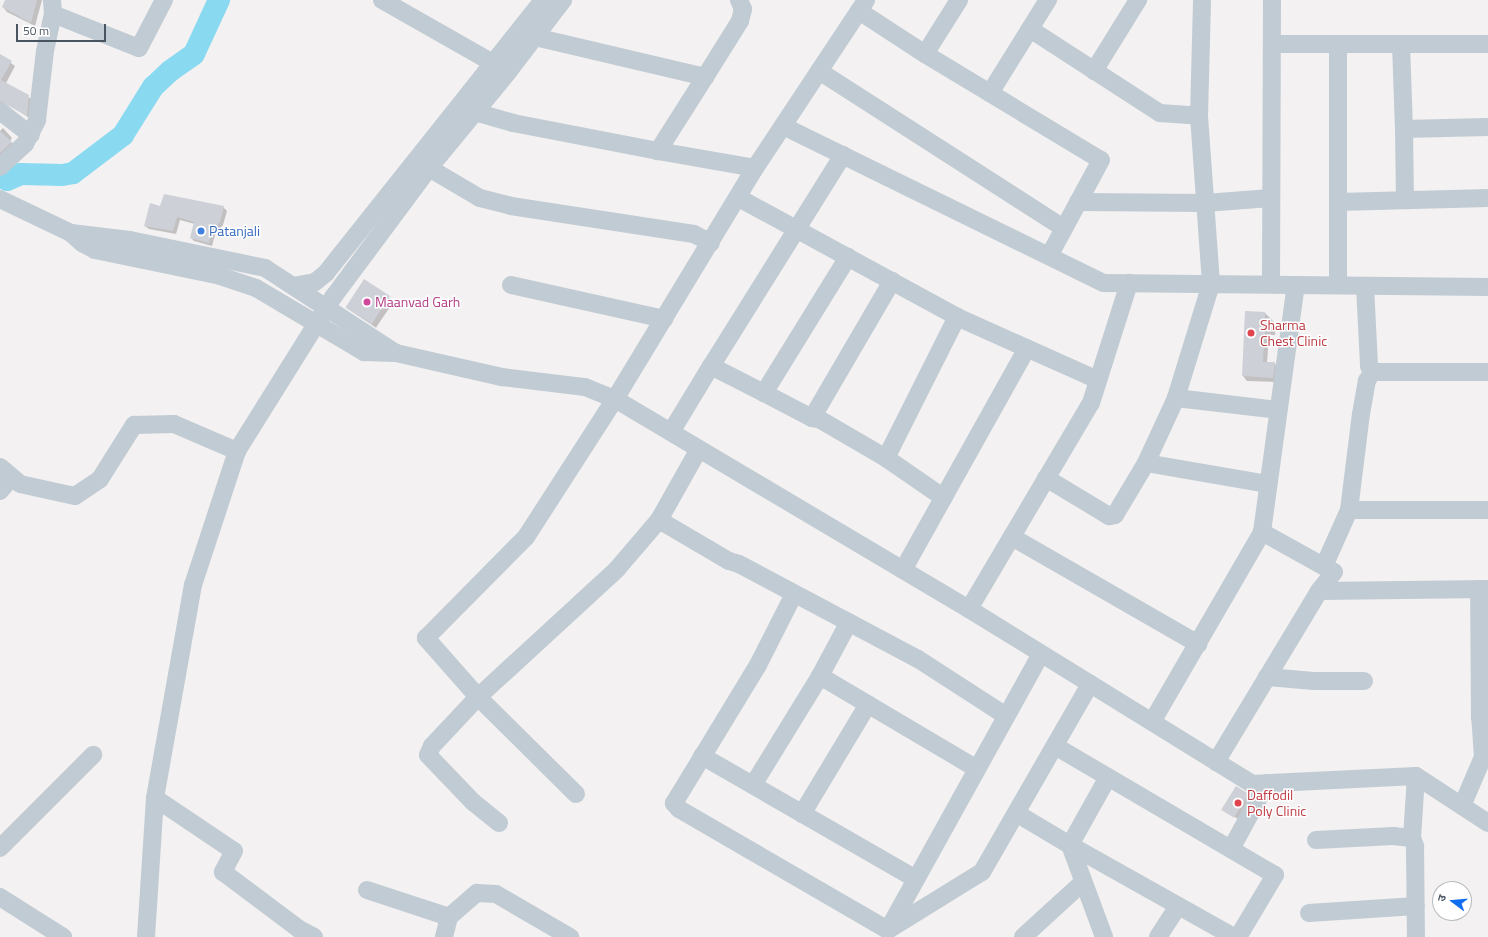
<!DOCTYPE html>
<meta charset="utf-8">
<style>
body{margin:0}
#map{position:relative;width:1488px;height:937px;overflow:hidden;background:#f3f1f1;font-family:"Titillium Web","Noto Sans Devanagari",sans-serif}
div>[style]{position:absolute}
.shadow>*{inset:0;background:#0003;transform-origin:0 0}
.river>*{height:22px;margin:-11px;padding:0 11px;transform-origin:11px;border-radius:11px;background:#89daf1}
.building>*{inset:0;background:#cdd0d6;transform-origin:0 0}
.minor>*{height:18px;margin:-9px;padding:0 9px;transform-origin:9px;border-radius:9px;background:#c1cbd3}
.dots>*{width:11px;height:11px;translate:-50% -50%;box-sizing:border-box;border:2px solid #fff;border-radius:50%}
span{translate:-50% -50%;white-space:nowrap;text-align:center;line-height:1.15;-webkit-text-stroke:3px #fff;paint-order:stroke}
.shop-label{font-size:14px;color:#366cbe}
.left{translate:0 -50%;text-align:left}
.hotel-label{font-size:14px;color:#b23c85}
.health-label{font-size:14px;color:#be3a42}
.north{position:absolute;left:1432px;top:881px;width:40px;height:40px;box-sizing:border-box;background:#fff;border:1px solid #b6bbbf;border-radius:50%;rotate:286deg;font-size:11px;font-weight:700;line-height:16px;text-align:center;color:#485460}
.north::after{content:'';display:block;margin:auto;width:14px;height:18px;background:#106def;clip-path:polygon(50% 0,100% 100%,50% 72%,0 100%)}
.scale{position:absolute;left:16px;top:24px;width:90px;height:18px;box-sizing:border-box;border:2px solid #485460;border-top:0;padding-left:5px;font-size:12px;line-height:14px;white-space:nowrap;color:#485460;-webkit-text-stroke:3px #fff;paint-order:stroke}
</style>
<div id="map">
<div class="shadow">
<i style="clip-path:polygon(7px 0,42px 0,35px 26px,7px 12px,3px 7px)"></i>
<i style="clip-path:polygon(0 55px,15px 66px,6px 83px,33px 100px,31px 119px,11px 106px,0 103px)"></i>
<i style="clip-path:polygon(3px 128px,12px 138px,10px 141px,15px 146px,0 162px,0 131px)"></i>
<i style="clip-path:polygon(161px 207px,223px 207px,227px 211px,223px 225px,215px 235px,212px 246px,194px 241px,191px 238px,195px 224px,180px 220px,176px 234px,149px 229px,145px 226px)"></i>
<i style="left:364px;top:281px;width:36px;height:32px;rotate:34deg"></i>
<i style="clip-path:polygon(1246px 312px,1265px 313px,1276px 324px,1275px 335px,1269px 335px,1267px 363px,1274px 363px,1279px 368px,1277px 382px,1247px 381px,1243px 376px)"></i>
<i style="clip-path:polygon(1249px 795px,1253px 799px,1241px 821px,1224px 810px)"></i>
</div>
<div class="river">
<i style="left:7px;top:180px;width:15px;rotate:-23deg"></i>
<i style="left:21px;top:174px;width:41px;rotate:1.4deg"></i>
<i style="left:62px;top:175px;width:11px;rotate:-10deg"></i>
<i style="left:73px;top:173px;width:63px;rotate:-37.2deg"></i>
<i style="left:123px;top:135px;width:57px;rotate:-58deg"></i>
<i style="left:153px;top:87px;width:23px;rotate:-43deg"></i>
<i style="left:170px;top:71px;width:29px;rotate:-35deg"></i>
<i style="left:194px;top:54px;width:60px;rotate:-65.2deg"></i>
</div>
<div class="building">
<i style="clip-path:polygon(5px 0,37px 0,31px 23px,2px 7px)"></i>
<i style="clip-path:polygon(0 54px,12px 61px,1px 80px,29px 95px,27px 116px,0 101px)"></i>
<i style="clip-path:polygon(0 131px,12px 142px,0 153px)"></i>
<i style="clip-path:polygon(164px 194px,224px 206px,220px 222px,212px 231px,209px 243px,190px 238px,194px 222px,177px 217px,173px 231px,144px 226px,150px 203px,160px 206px)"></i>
<i style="left:364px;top:279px;width:31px;height:34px;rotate:33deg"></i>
<i style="clip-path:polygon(1245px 311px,1265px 312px,1265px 318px,1272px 319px,1271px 331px,1265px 331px,1263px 362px,1275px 362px,1273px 378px,1242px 376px)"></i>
<i style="left:1236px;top:786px;width:15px;height:28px;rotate:32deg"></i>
</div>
<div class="minor">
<i style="left:382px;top:0;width:128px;rotate:29.6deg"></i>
<i style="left:859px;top:11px;width:79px;rotate:33.1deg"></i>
<i style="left:925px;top:54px;width:64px;rotate:-57.8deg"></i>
<i style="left:53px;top:14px;width:92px;rotate:21.6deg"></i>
<i style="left:139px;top:48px;width:54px;rotate:-62.5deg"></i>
<i style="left:1030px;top:29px;width:155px;rotate:32.9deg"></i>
<i style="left:1160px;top:113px;width:39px;rotate:4deg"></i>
<i style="left:1199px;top:116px;width:116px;rotate:-88.5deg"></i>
<i style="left:535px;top:37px;width:175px;rotate:13.2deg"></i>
<i style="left:705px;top:77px;width:88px;rotate:122.4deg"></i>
<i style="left:658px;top:151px;width:98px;rotate:9.9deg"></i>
<i style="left:1272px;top:44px;width:66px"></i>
<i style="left:1338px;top:44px;width:241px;rotate:90deg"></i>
<i style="left:1338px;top:44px;width:150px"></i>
<i style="left:1401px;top:44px;width:85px;rotate:88deg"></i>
<i style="left:1404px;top:129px;width:84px;rotate:-1.4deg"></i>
<i style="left:925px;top:54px;width:205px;rotate:31.1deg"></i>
<i style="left:1101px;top:160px;width:109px;rotate:118.4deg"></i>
<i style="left:819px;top:71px;width:291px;rotate:32.7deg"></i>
<i style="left:1094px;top:71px;width:84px;rotate:-58.2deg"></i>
<i style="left:705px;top:77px;width:66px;rotate:-58deg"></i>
<i style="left:740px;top:21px;width:12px;rotate:-76deg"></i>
<i style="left:743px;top:9px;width:10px;rotate:-114deg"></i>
<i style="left:990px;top:93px;width:110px;rotate:-58.1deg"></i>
<i style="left:0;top:111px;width:39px;rotate:38deg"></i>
<i style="left:475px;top:112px;width:40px;rotate:16deg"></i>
<i style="left:513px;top:123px;width:148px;rotate:10.9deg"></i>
<i style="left:1199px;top:116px;width:168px;rotate:85.9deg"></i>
<i style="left:1211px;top:284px;width:119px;rotate:107.1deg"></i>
<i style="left:1176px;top:398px;width:72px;rotate:114.8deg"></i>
<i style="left:1146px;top:463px;width:124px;rotate:9.8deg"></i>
<i style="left:783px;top:126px;width:356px;rotate:26.1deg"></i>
<i style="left:1103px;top:283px;width:385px;rotate:0.6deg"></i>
<i style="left:1404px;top:129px;width:71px;rotate:89.2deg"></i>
<i style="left:843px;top:155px;width:249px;rotate:122deg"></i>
<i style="left:711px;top:366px;width:59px;rotate:27deg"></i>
<i style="left:764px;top:393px;width:160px;rotate:-58.3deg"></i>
<i style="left:0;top:167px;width:34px;rotate:-43deg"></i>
<i style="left:25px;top:144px;width:27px;rotate:-63deg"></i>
<i style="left:37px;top:120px;width:69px;rotate:-83.4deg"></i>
<i style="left:45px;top:51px;width:38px;rotate:-78deg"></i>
<i style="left:53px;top:14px;width:14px;rotate:-94deg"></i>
<i style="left:429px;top:168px;width:59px;rotate:30.5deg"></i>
<i style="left:480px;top:198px;width:32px;rotate:14deg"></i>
<i style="left:511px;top:206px;width:185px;rotate:8.7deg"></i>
<i style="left:694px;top:234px;width:19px;rotate:28deg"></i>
<i style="left:739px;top:198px;width:248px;rotate:28.6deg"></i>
<i style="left:957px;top:317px;width:154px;rotate:24.1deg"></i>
<i style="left:0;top:199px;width:79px;rotate:25.6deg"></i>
<i style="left:71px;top:233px;width:15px;rotate:42deg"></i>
<i style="left:82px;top:243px;width:15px;rotate:28deg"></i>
<i style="left:95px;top:250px;width:125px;rotate:11.6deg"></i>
<i style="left:217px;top:275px;width:41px;rotate:18.4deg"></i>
<i style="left:256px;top:288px;width:126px;rotate:30.7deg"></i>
<i style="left:364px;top:352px;width:32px;rotate:2deg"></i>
<i style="left:396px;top:353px;width:109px;rotate:12.8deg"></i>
<i style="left:502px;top:377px;width:84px;rotate:6.9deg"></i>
<i style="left:585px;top:387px;width:32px;rotate:22deg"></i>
<i style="left:615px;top:399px;width:412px;rotate:30.7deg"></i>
<i style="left:969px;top:609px;width:333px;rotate:31.7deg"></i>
<i style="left:1252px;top:784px;width:164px;rotate:-2.8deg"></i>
<i style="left:1416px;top:776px;width:86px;rotate:33.1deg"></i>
<i style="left:1078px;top:202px;width:127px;rotate:0.5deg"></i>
<i style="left:1205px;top:203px;width:66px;rotate:-4.3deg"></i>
<i style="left:1338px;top:202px;width:150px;rotate:-1.5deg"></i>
<i style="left:71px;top:233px;width:59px;rotate:6.8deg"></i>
<i style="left:130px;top:240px;width:138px;rotate:11.7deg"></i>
<i style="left:265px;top:268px;width:156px;rotate:33deg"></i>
<i style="left:1271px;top:284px;width:284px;rotate:-89.8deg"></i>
<i style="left:511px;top:285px;width:157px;rotate:12.5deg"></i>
<i style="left:293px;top:286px;width:22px;rotate:-10deg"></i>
<i style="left:315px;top:282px;width:14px;rotate:-39deg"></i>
<i style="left:326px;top:273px;width:349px;rotate:-51.5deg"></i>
<i style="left:1365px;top:286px;width:80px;rotate:87.1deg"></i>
<i style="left:1369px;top:366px;width:7px;rotate:63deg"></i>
<i style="left:1372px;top:372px;width:116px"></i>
<i style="left:764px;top:393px;width:54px;rotate:27.5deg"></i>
<i style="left:812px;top:418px;width:7px;rotate:8deg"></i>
<i style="left:819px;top:419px;width:78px;rotate:30.2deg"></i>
<i style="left:886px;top:458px;width:70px;rotate:34.6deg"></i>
<i style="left:1176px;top:398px;width:103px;rotate:6.7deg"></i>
<i style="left:812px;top:418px;width:159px;rotate:-59.7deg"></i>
<i style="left:671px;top:432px;width:77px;rotate:-58.8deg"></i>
<i style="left:886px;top:458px;width:158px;rotate:-63.3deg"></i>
<i style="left:0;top:467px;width:26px;rotate:40deg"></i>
<i style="left:20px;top:484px;width:56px;rotate:12.3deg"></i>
<i style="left:75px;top:496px;width:30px;rotate:-34deg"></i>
<i style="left:100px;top:479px;width:64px;rotate:-57.8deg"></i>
<i style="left:134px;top:425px;width:40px;rotate:-1.4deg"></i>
<i style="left:174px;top:424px;width:69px;rotate:23.2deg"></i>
<i style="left:1046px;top:478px;width:74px;rotate:31.1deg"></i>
<i style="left:1109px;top:516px;width:6px;rotate:-9deg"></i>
<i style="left:1115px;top:515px;width:61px;rotate:-59.2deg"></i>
<i style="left:0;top:491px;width:17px;rotate:-50deg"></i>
<i style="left:1349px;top:510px;width:139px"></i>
<i style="left:659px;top:520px;width:81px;rotate:30.4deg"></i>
<i style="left:729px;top:561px;width:10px;rotate:17deg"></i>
<i style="left:739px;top:564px;width:203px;rotate:28deg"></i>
<i style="left:918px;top:659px;width:105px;rotate:32.9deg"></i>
<i style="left:1262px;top:532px;width:82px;rotate:29.1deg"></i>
<i style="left:1334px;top:572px;width:24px;rotate:128deg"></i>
<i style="left:1012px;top:537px;width:215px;rotate:29.9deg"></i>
<i style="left:1324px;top:566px;width:61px;rotate:-65.9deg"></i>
<i style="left:1349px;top:510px;width:97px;rotate:-82.9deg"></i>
<i style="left:1361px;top:414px;width:34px;rotate:-80deg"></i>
<i style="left:1367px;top:381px;width:10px;rotate:-61deg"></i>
<i style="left:903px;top:570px;width:254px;rotate:-60.8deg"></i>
<i style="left:794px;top:594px;width:80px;rotate:116.9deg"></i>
<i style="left:758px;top:665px;width:162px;rotate:121.3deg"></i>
<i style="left:674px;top:803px;width:8px;rotate:50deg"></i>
<i style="left:679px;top:809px;width:241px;rotate:30.1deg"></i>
<i style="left:888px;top:930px;width:110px;rotate:-31.7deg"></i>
<i style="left:982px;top:872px;width:217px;rotate:-60.1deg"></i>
<i style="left:969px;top:609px;width:239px;rotate:-59.4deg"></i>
<i style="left:1091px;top:403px;width:126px;rotate:-72.4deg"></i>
<i style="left:820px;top:676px;width:182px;rotate:30.6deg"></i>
<i style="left:1267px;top:677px;width:47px;rotate:4.9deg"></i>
<i style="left:1314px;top:681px;width:50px"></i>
<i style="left:1152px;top:722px;width:220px;rotate:-59.9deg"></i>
<i style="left:1262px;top:532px;width:249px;rotate:-82.2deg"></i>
<i style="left:1055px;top:746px;width:255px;rotate:30.4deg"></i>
<i style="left:1275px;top:875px;width:72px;rotate:120.8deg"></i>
<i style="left:702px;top:756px;width:247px;rotate:29.9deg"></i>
<i style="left:1216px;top:762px;width:200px;rotate:-58.9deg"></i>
<i style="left:1319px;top:591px;width:169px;rotate:-0.7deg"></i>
<i style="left:1416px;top:776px;width:62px;rotate:93.7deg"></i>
<i style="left:1412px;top:838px;width:9px;rotate:69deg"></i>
<i style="left:1415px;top:846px;width:91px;rotate:89.4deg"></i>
<i style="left:1108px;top:777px;width:78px;rotate:119.2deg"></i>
<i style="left:1070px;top:845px;width:188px;rotate:29.3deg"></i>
<i style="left:753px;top:785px;width:128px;rotate:-58.4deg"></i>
<i style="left:820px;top:676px;width:61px;rotate:-61.8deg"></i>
<i style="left:576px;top:794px;width:138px;rotate:-135.3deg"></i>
<i style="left:478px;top:697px;width:79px;rotate:-131.4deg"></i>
<i style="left:426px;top:638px;width:142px;rotate:-45.3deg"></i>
<i style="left:526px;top:537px;width:164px;rotate:-57.2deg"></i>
<i style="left:615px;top:399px;width:270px;rotate:-58.8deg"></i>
<i style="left:755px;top:168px;width:201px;rotate:-56.5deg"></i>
<i style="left:155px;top:798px;width:95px;rotate:33.9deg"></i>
<i style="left:234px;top:851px;width:24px;rotate:118deg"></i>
<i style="left:223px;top:872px;width:95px;rotate:36.9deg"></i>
<i style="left:299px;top:929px;width:17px;rotate:28deg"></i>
<i style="left:1462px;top:806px;width:53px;rotate:-66.8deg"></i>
<i style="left:1483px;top:757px;width:39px;rotate:-94deg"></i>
<i style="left:1480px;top:718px;width:129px;rotate:-90.4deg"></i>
<i style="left:1016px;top:813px;width:63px;rotate:30.7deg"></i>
<i style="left:1070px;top:845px;width:98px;rotate:69.7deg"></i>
<i style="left:802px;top:814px;width:128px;rotate:-59deg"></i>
<i style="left:499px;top:823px;width:33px;rotate:-141deg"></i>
<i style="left:473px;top:802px;width:65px;rotate:-133.8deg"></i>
<i style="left:428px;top:755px;width:10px;rotate:-66deg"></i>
<i style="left:432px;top:746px;width:67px;rotate:-46.8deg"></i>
<i style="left:478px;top:697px;width:189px;rotate:-42.6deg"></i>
<i style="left:617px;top:569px;width:65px;rotate:-49.4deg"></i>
<i style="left:659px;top:520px;width:81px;rotate:-60.6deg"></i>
<i style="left:1316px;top:840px;width:77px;rotate:-3deg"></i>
<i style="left:1393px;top:836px;width:19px;rotate:6deg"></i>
<i style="left:0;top:848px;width:132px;rotate:-45deg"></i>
<i style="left:1231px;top:849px;width:75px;rotate:-61.4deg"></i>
<i style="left:367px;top:890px;width:86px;rotate:18.2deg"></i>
<i style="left:0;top:897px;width:75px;rotate:32.4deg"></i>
<i style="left:1309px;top:913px;width:107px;rotate:-3.7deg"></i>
<i style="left:889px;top:928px;width:313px;rotate:-61deg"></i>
<i style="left:146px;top:937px;width:139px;rotate:-86.3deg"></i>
<i style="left:155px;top:798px;width:216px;rotate:-79.9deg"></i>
<i style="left:193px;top:585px;width:141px;rotate:-71.8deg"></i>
<i style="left:237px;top:451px;width:183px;rotate:-58deg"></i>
<i style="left:334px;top:296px;width:159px;rotate:-53.4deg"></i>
<i style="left:429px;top:168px;width:124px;rotate:-50.5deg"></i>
<i style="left:508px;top:72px;width:91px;rotate:-52.6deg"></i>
<i style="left:444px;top:937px;width:21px;rotate:-76deg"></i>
<i style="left:449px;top:917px;width:37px;rotate:-41deg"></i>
<i style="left:477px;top:893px;width:19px;rotate:3deg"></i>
<i style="left:496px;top:894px;width:86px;rotate:30.2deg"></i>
<i style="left:1023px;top:937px;width:81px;rotate:-42.5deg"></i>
<i style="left:1158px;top:937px;width:37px;rotate:-57deg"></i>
</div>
<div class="dots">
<i style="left:201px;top:231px;background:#3f7fe0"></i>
<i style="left:367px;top:302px;background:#d1479c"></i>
<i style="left:1251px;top:333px;background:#e0444e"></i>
<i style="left:1238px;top:803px;background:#e0444e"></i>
</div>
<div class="shop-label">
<span class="left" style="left:209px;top:231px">Patanjali</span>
</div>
<div class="hotel-label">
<span class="left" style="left:375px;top:302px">Maanvad Garh</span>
</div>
<div class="health-label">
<span class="left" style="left:1260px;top:333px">Sharma<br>Chest Clinic</span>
<span class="left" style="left:1247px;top:803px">Daffodil<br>Poly Clinic</span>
</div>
<div class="north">उ</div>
<div class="scale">50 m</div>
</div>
